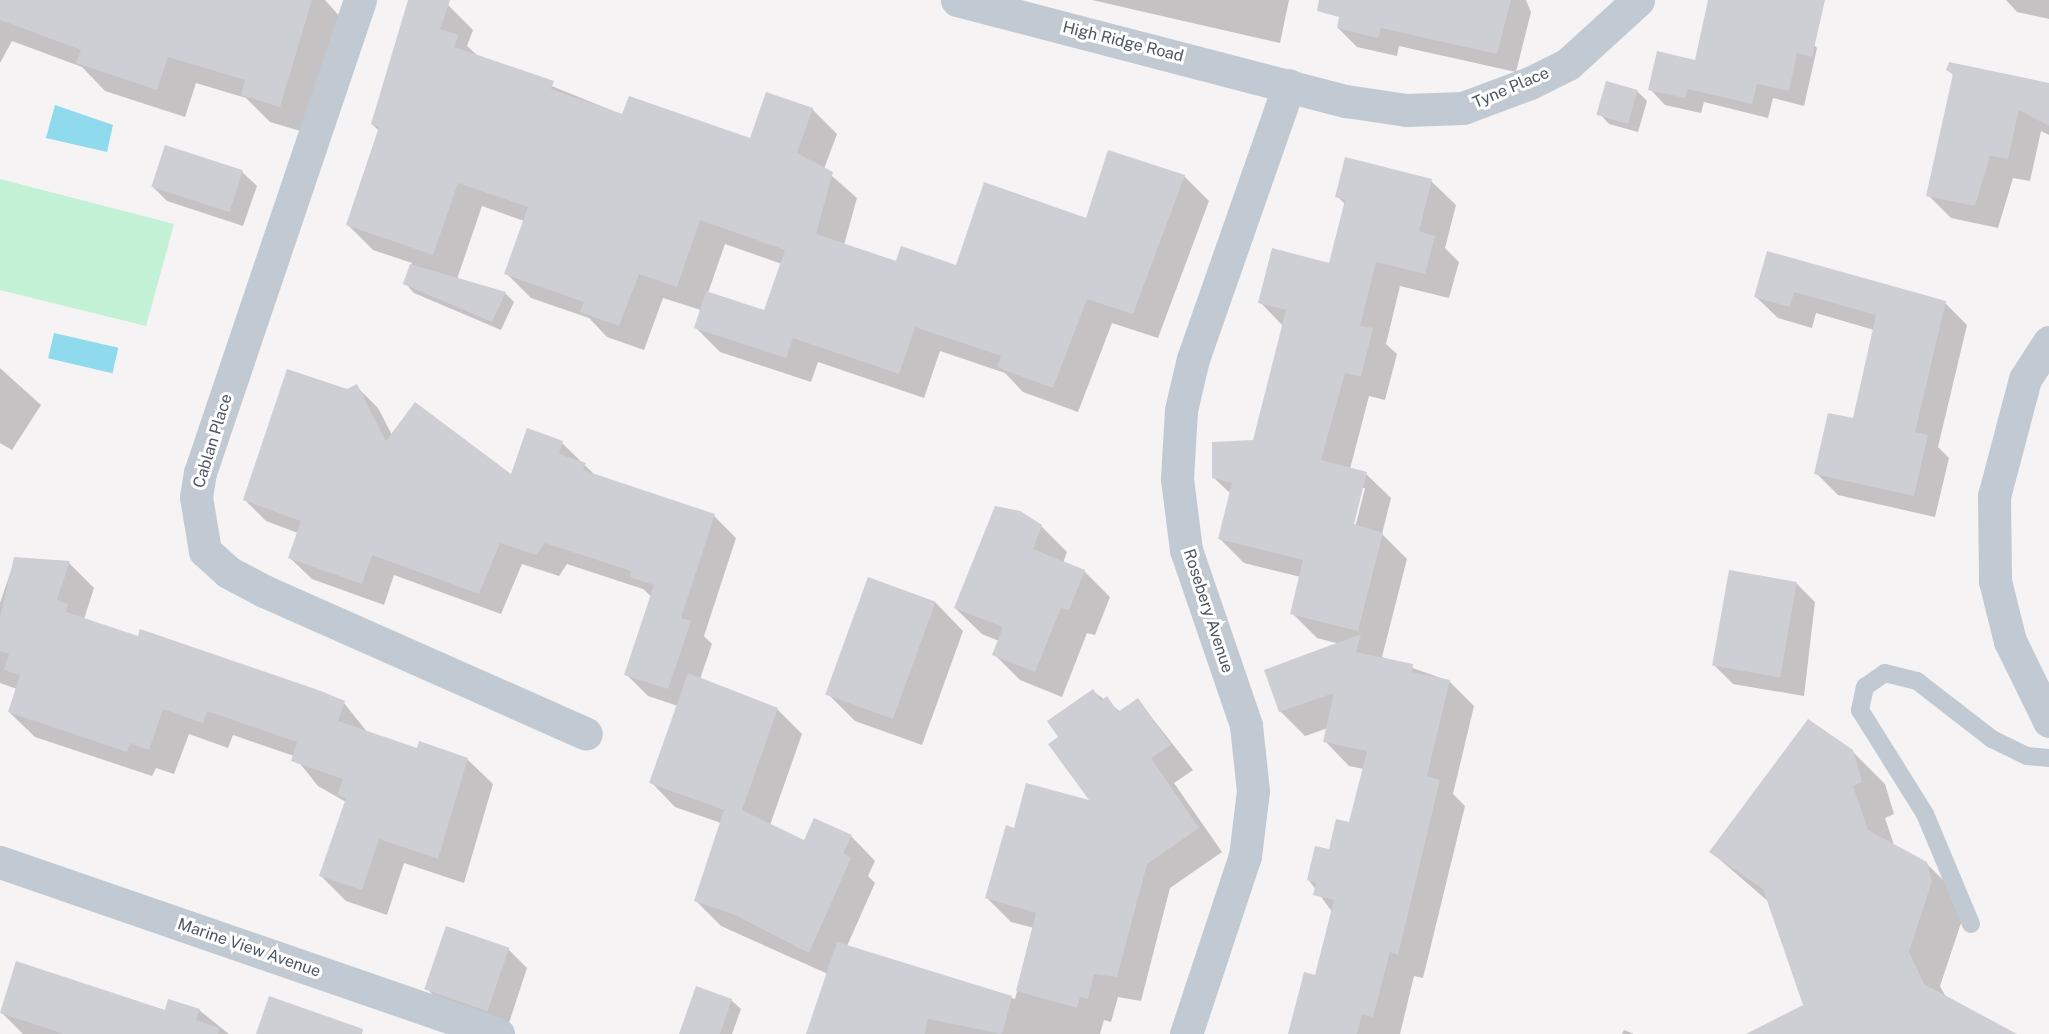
<!DOCTYPE html>
<style>
body{margin:0}
#map{position:relative;width:2049px;height:1034px;overflow:hidden;background:#f5f3f3;font-family:"Public Sans",sans-serif}
div>[style]{position:absolute}
.green>*{inset:0;background:#c3f1d5}
.water>*{inset:0;background:#90daee;transform-origin:0 0}
.shadow>*{inset:0;background:#0003}
.building>*{inset:0;background:#cdcfd5;transform-origin:0 0}
.lane>*{height:18px;margin:-9px;padding:0 9px;transform-origin:9px;border-radius:9px;background:#c1cad2}
.street>*{height:33px;margin:-16.5px;padding:0 16.5px;transform-origin:16.5px;border-radius:16.5px;background:#c1cad2}
span{translate:-50% -50%;white-space:nowrap;text-align:center;line-height:1.15;-webkit-text-stroke:6px #fff;paint-order:stroke}
.street-label{font-size:16px;color:#4a5661}
</style>
<div id="map">
<div class="green">
<i style="clip-path:polygon(0 179px,174px 224px,146px 326px,0 290px)"></i>
</div>
<div class="water">
<i style="clip-path:polygon(55px 105px,113px 125px,107px 152px,46px 138px)"></i>
<i style="left:54px;top:333px;width:66px;height:26px;rotate:13deg"></i>
</div>
<div class="shadow">
<i style="clip-path:polygon(0 0,325px 0,342px 19px,307px 133px,270px 122px,246px 98px,196px 83px,185px 117px,105px 91px,82px 67px,12px 41px,0 63px)"></i>
<i style="clip-path:polygon(evenodd,410px 0,448px 5px,473px 30px,467px 46px,478px 56px,623px 115px,751px 140px,812px 109px,837px 134px,824px 169px,857px 198px,844px 245px,897px 263px,957px 267px,1087px 220px,1184px 176px,1209px 201px,1158px 338px,1112px 323px,1078px 412px,1023px 392px,1005px 373px,940px 351px,924px 398px,818px 362px,811px 382px,720px 352px,695px 327px,701px 310px,663px 298px,644px 350px,607px 337px,589px 318px,531px 298px,506px 273px,524px 221px,482px 206px,457px 279px,505px 293px,514px 302px,501px 330px,414px 293px,405px 283px,412px 263px,373px 250px,348px 225px,379px 131px,372px 124px,410px 0,725px 244px,782px 264px,765px 312px,708px 293px,725px 244px)"></i>
<i style="clip-path:polygon(1092px 0,1289px 0,1280px 43px)"></i>
<i style="clip-path:polygon(1340px 0,1526px 0,1531px 12px,1516px 72px,1399px 46px,1397px 56px,1357px 47px,1338px 28px,1344px 1px)"></i>
<i style="clip-path:polygon(2006px 0,2049px 0,2049px 19px,2017px 12px)"></i>
<i style="clip-path:polygon(1801px 33px,1817px 48px,1804px 106px,1773px 98px,1768px 118px,1704px 102px,1701px 113px,1665px 105px,1650px 89px,1696px 62px)"></i>
<i style="clip-path:polygon(1948px 70px,2049px 85px,2049px 135px,2041px 131px,2030px 181px,2013px 178px,1998px 228px,1951px 218px,1928px 195px,1954px 76px)"></i>
<i style="clip-path:polygon(1637px 91px,1647px 101px,1638px 132px,1609px 124px,1600px 114px)"></i>
<i style="clip-path:polygon(242px 172px,257px 186px,243px 226px,167px 201px,153px 187px)"></i>
<i style="clip-path:polygon(evenodd,1431px 181px,1456px 205px,1445px 248px,1459px 262px,1449px 298px,1400px 286px,1386px 344px,1397px 354px,1385px 400px,1369px 396px,1350px 469px,1366px 474px,1391px 498px,1382px 534px,1407px 559px,1382px 657px,1449px 681px,1474px 706px,1453px 794px,1465px 806px,1423px 978px,1414px 976px,1400px 1034px,1290px 1034px,1316px 977px,1333px 913px,1308px 879px,1350px 824px,1364px 769px,1349px 766px,1325px 741px,1328px 728px,1305px 736px,1280px 711px,1340px 644px,1317px 638px,1292px 613px,1301px 577px,1244px 563px,1219px 538px,1231px 494px,1214px 478px,1254px 442px,1283px 326px,1260px 302px,1330px 264px,1346px 205px,1337px 196px,1431px 181px,1361px 488px,1365px 488px,1354px 532px,1351px 531px,1361px 488px)"></i>
<i style="clip-path:polygon(1768px 253px,1945px 303px,1967px 325px,1938px 447px,1949px 458px,1935px 517px,1838px 495px,1816px 473px,1854px 420px,1874px 330px,1816px 313px,1812px 328px,1778px 318px,1756px 297px)"></i>
<i style="clip-path:polygon(0 368px,41px 405px,12px 450px,0 443px)"></i>
<i style="clip-path:polygon(356px 386px,378px 408px,392px 435px,512px 477px,562px 443px,597px 477px,714px 516px,736px 538px,704px 636px,712px 644px,700px 679px,777px 709px,802px 734px,770px 825px,804px 842px,851px 836px,875px 861px,868px 876px,875px 883px,847px 946px,1015px 999px,1034px 928px,1011px 922px,987px 898px,1015px 830px,1092px 803px,1061px 738px,1093px 691px,1121px 712px,1138px 700px,1193px 770px,1174px 783px,1222px 852px,1170px 888px,1141px 1001px,1118px 997px,1111px 1022px,1104px 1020px,1100px 1034px,807px 1034px,828px 974px,721px 926px,696px 901px,721px 823px,675px 807px,651px 782px,678px 706px,648px 696px,626px 674px,652px 597px,643px 589px,567px 564px,559px 576px,522px 564px,501px 614px,394px 575px,384px 605px,312px 579px,290px 558px,298px 533px,266px 521px,244px 499px)"></i>
<i style="clip-path:polygon(1041px 526px,1067px 552px,1063px 563px,1084px 571px,1110px 597px,1095px 635px,1087px 633px,1062px 697px,1020px 680px,994px 654px,999px 641px,982px 634px,955px 608px)"></i>
<i style="clip-path:polygon(15px 559px,69px 563px,94px 588px,84px 619px,344px 703px,368px 733px,418px 750px,467px 759px,493px 784px,464px 883px,404px 863px,387px 915px,346px 901px,321px 876px,346px 802px,318px 786px,294px 756px,233px 735px,228px 748px,189px 734px,174px 774px,156px 768px,152px 776px,35px 737px,9px 712px,17px 689px,0 683px,0 603px)"></i>
<i style="clip-path:polygon(869px 579px,936px 603px,963px 631px,922px 745px,855px 721px,827px 693px)"></i>
<i style="clip-path:polygon(1796px 583px,1815px 602px,1804px 696px,1733px 684px,1714px 665px)"></i>
<i style="clip-path:polygon(1852px 751px,1885px 784px,1894px 814px,1885px 818px,1894px 845px,1926px 863px,1959px 896px,1964px 914px,1940px 986px,1946px 997px,1998px 1034px,1774px 1034px,1805px 1006px,1769px 902px,1711px 852px)"></i>
<i style="clip-path:polygon(508px 949px,527px 968px,507px 1029px,445px 1007px,426px 988px)"></i>
<i style="clip-path:polygon(731px 1000px,741px 1009px,732px 1034px,687px 1034px)"></i>
<i style="clip-path:polygon(199px 1010px,229px 1034px,23px 1034px,1px 1012px)"></i>
<i style="clip-path:polygon(1624px 1030px,1634px 1034px,1622px 1034px)"></i>
</div>
<div class="building">
<i style="clip-path:polygon(0 0,312px 0,280px 107px,241px 95px,245px 80px,168px 57px,157px 90px,76px 63px,81px 50px,0 20px)"></i>
<i style="clip-path:polygon(408px 0,450px 0,440px 29px,459px 35px,454px 47px,554px 81px,551px 89px,622px 114px,629px 96px,750px 138px,766px 92px,813px 108px,797px 153px,833px 172px,816px 234px,896px 261px,901px 246px,956px 265px,984px 182px,1086px 218px,1108px 150px,1185px 175px,1133px 314px,1087px 299px,1053px 388px,997px 367px,1001px 356px,915px 327px,899px 374px,793px 338px,786px 358px,694px 328px,706px 291px,764px 310px,785px 250px,700px 220px,677px 287px,639px 274px,619px 326px,580px 312px,584px 302px,504px 274px,528px 207px,458px 183px,433px 255px,346px 225px,379px 127px,371px 124px)"></i>
<i style="clip-path:polygon(1319px 0,1511px 0,1497px 54px,1381px 28px,1378px 38px,1337px 28px,1339px 17px,1317px 11px)"></i>
<i style="clip-path:polygon(1708px 0,1825px 0,1812px 57px,1797px 53px,1789px 91px,1757px 84px,1752px 104px,1688px 89px,1690px 83px,1685px 98px,1648px 90px,1657px 51px,1695px 60px)"></i>
<i style="clip-path:polygon(1949px 62px,2049px 83px,2049px 126px,2019px 110px,2008px 159px,1990px 156px,1975px 206px,1926px 196px,1953px 74px,1946px 70px)"></i>
<i style="left:1606px;top:81px;width:33px;height:35px;rotate:16deg"></i>
<i style="left:165px;top:145px;width:82px;height:44px;rotate:18deg"></i>
<i style="clip-path:polygon(1345px 157px,1432px 179px,1419px 231px,1435px 236px,1425px 274px,1376px 262px,1360px 326px,1373px 328px,1361px 377px,1345px 373px,1321px 460px,1367px 472px,1354px 524px,1383px 533px,1358px 631px,1290px 614px,1303px 560px,1218px 539px,1232px 483px,1212px 478px,1212px 442px,1253px 440px,1286px 310px,1258px 303px,1272px 248px,1329px 263px,1345px 200px,1335px 197px)"></i>
<i style="clip-path:polygon(1767px 251px,1946px 301px,1915px 432px,1928px 435px,1914px 496px,1814px 474px,1828px 413px,1853px 418px,1876px 315px,1794px 292px,1790px 307px,1754px 297px)"></i>
<i style="clip-path:polygon(410px 264px,506px 292px,492px 322px,403px 284px)"></i>
<i style="clip-path:polygon(287px 369px,347px 389px,357px 384px,386px 441px,415px 402px,511px 474px,527px 428px,563px 441px,559px 454px,586px 463px,583px 470px,715px 514px,681px 618px,691px 621px,668px 689px,624px 675px,654px 585px,630px 577px,631px 571px,545px 543px,536px 555px,500px 543px,479px 594px,372px 555px,362px 584px,288px 558px,301px 521px,243px 500px)"></i>
<i style="clip-path:polygon(995px 506px,1020px 511px,1042px 525px,1033px 549px,1085px 570px,1069px 610px,1061px 608px,1035px 672px,992px 655px,1003px 627px,954px 608px)"></i>
<i style="clip-path:polygon(14px 557px,70px 561px,57px 600px,68px 604px,66px 612px,138px 636px,140px 629px,321px 691px,345px 701px,338px 721px,417px 748px,419px 741px,468px 758px,438px 859px,379px 839px,362px 890px,319px 876px,346px 798px,337px 795px,343px 779px,291px 761px,297px 742px,207px 711px,203px 723px,163px 709px,149px 750px,130px 743px,127px 752px,8px 712px,20px 675px,4px 670px,9px 654px,0 651px,0 618px)"></i>
<i style="left:1729px;top:570px;width:69px;height:97px;rotate:10deg"></i>
<i style="left:868px;top:577px;width:72px;height:125px;rotate:20deg"></i>
<i style="clip-path:polygon(1361px 634px,1356px 652px,1413px 664px,1412px 672px,1450px 680px,1427px 776px,1440px 780px,1398px 955px,1390px 952px,1373px 1017px,1362px 1014px,1357px 1034px,1288px 1034px,1304px 972px,1315px 975px,1334px 900px,1313px 895px,1316px 883px,1307px 880px,1315px 846px,1329px 849px,1336px 819px,1349px 822px,1367px 751px,1323px 742px,1334px 693px,1279px 712px,1264px 670px)"></i>
<i style="clip-path:polygon(688px 673px,778px 708px,742px 810px,804px 840px,814px 818px,852px 835px,843px 853px,851px 858px,809px 953px,733px 914px,694px 901px,724px 810px,649px 783px)"></i>
<i style="clip-path:polygon(1093px 689px,1101px 701px,1107px 696px,1118px 712px,1138px 698px,1171px 745px,1151px 758px,1199px 828px,1147px 864px,1117px 977px,1094px 974px,1088px 999px,1080px 997px,1077px 1008px,1016px 991px,1036px 913px,985px 898px,1006px 825px,1014px 828px,1026px 783px,1089px 800px,1048px 744px,1058px 737px,1047px 721px)"></i>
<i style="clip-path:polygon(1808px 719px,1853px 750px,1862px 782px,1853px 786px,1868px 830px,1927px 862px,1932px 881px,1909px 952px,1924px 984px,2017px 1034px,1746px 1034px,1803px 1005px,1763px 889px,1709px 852px)"></i>
<i style="left:446px;top:926px;width:67px;height:67px;rotate:19deg"></i>
<i style="clip-path:polygon(837px 942px,1012px 996px,1002px 1034px,928px 1019px,925px 1034px,806px 1034px)"></i>
<i style="clip-path:polygon(16px 961px,165px 1010px,168px 999px,200px 1009px,196px 1020px,219px 1028px,218px 1034px,64px 1034px,0 1013px)"></i>
<i style="clip-path:polygon(696px 986px,732px 999px,720px 1034px,679px 1034px)"></i>
<i style="clip-path:polygon(269px 996px,363px 1029px,362px 1034px,256px 1034px)"></i>
</div>
<div class="lane">
<i style="left:1971px;top:924px;width:119px;rotate:-112.7deg"></i>
<i style="left:1925px;top:814px;width:123px;rotate:-122deg"></i>
<i style="left:1860px;top:710px;width:24px;rotate:-78deg"></i>
<i style="left:1865px;top:687px;width:24px;rotate:-35deg"></i>
<i style="left:1885px;top:673px;width:33px;rotate:14deg"></i>
<i style="left:1917px;top:681px;width:95px;rotate:37.7deg"></i>
<i style="left:1992px;top:739px;width:39px;rotate:26deg"></i>
<i style="left:2027px;top:756px;width:22px;rotate:5deg"></i>
</div>
<div class="street">
<i style="left:360px;top:0;width:498px;rotate:108.7deg"></i>
<i style="left:200px;top:472px;width:25px;rotate:99deg"></i>
<i style="left:196px;top:497px;width:55px;rotate:80.5deg"></i>
<i style="left:205px;top:551px;width:31px;rotate:42deg"></i>
<i style="left:228px;top:572px;width:41px;rotate:27.8deg"></i>
<i style="left:264px;top:591px;width:352px;rotate:23.9deg"></i>
<i style="left:957px;top:0;width:402px;rotate:14.6deg"></i>
<i style="left:1346px;top:101px;width:61px;rotate:8.5deg"></i>
<i style="left:1406px;top:110px;width:57px;rotate:-2deg"></i>
<i style="left:1463px;top:108px;width:72px;rotate:-20.5deg"></i>
<i style="left:1530px;top:83px;width:42px;rotate:-26.6deg"></i>
<i style="left:1568px;top:64px;width:95px;rotate:-42.4deg"></i>
<i style="left:2049px;top:342px;width:44px;rotate:123deg"></i>
<i style="left:2025px;top:379px;width:121px;rotate:104.8deg"></i>
<i style="left:1994px;top:496px;width:85px;rotate:89.3deg"></i>
<i style="left:1995px;top:581px;width:62px;rotate:76deg"></i>
<i style="left:2010px;top:641px;width:89px;rotate:64deg"></i>
<i style="left:0;top:862px;width:527px;rotate:19.05deg"></i>
<i style="left:1186px;top:1034px;width:188px;rotate:-71.7deg"></i>
<i style="left:1245px;top:856px;width:65px;rotate:-83deg"></i>
<i style="left:1253px;top:791px;width:66px;rotate:-96.1deg"></i>
<i style="left:1246px;top:725px;width:185px;rotate:-108.9deg"></i>
<i style="left:1186px;top:550px;width:72px;rotate:-97.2deg"></i>
<i style="left:1177px;top:479px;width:69px;rotate:-86.7deg"></i>
<i style="left:1181px;top:410px;width:52px;rotate:-76.8deg"></i>
<i style="left:1193px;top:359px;width:290px;rotate:-70.7deg"></i>
</div>
<div class="street-label">
<span style="left:1123px;top:42px;rotate:14deg">High Ridge Road</span>
<span style="left:1511px;top:88px;rotate:-23deg">Tyne Place</span>
<span style="left:213px;top:441px;rotate:-73deg">Cablan Place</span>
<span style="left:1208px;top:611px;rotate:72deg">Rosebery Avenue</span>
<span style="left:249px;top:948px;rotate:19deg">Marine View Avenue</span>
</div>
</div>
